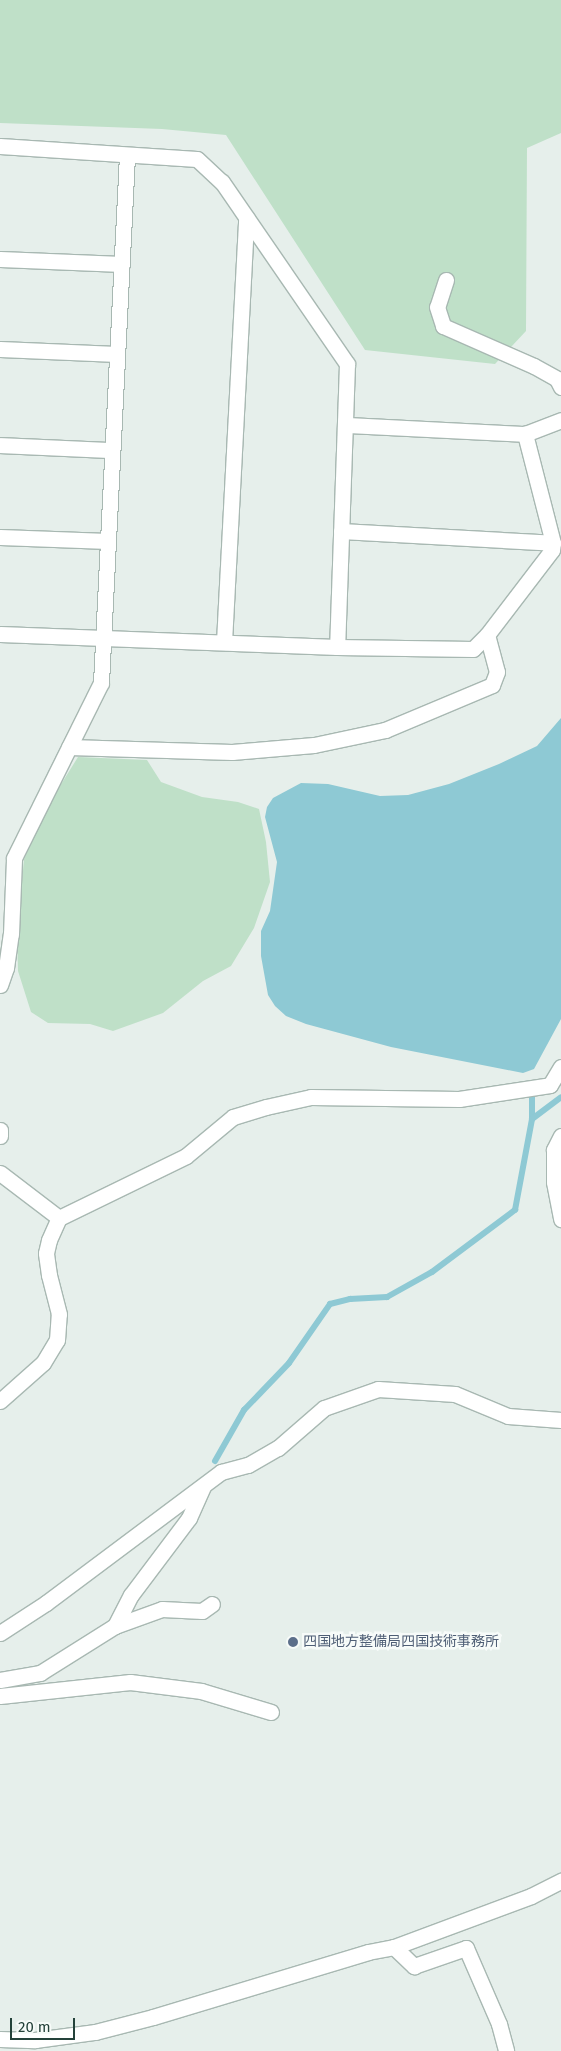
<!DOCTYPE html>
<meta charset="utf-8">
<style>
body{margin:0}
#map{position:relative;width:561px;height:2051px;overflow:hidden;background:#e6efeb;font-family:"Fira Sans","Noto Sans JP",sans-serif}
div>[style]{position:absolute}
.green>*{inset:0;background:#bfe0c8}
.water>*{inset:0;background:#8ec9d4}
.stream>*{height:6px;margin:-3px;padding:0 3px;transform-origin:3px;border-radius:3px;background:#8ec9d4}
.roads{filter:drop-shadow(1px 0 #a8b8b2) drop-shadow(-1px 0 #a8b8b2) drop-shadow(0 1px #a8b8b2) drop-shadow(0 -1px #a8b8b2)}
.street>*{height:15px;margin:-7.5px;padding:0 7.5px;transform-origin:7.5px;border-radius:7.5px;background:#fff}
.secondary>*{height:15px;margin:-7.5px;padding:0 7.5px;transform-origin:7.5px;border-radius:7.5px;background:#fff}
.dots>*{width:14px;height:14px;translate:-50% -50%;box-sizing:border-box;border:2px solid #f7fbf9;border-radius:50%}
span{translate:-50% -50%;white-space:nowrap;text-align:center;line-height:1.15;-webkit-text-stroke:5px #f7fbf9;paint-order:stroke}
.service-label{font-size:14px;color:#4e5e75}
.left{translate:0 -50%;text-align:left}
.scale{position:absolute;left:10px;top:2018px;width:65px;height:22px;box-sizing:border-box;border:2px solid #24423a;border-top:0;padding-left:6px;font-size:15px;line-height:18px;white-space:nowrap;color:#24423a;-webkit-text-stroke:4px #f7fbf9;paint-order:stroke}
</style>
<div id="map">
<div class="green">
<i style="clip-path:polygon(0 0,561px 0,561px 133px,527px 148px,526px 331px,495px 364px,365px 350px,226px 135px,162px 129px,0 123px)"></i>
<i style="clip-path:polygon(78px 757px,147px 760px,161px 782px,202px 797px,238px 802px,259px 809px,266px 842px,270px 882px,254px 928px,231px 966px,203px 981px,163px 1013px,113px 1031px,90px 1024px,48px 1023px,31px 1012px,18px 971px,17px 936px,24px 859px,45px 810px)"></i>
</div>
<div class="water">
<i style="clip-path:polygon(561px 718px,561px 1019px,534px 1069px,523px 1073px,391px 1047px,306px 1024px,286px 1016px,275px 1006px,268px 995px,261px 956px,261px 931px,270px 911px,277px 862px,265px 817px,267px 807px,273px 798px,301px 783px,328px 784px,380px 796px,408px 795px,449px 784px,499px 764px,537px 746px)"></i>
</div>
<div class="stream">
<i style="left:532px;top:1119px;width:23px;rotate:-90deg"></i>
<i style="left:215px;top:1461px;width:59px;rotate:-60.4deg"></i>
<i style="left:244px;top:1410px;width:65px;rotate:-46.2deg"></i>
<i style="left:289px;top:1363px;width:72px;rotate:-55.2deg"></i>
<i style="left:330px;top:1304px;width:21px;rotate:-14deg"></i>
<i style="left:350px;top:1299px;width:37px;rotate:-3deg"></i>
<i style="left:387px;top:1297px;width:51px;rotate:-29.1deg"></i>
<i style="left:432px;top:1272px;width:104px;rotate:-36.8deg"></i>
<i style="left:515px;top:1210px;width:93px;rotate:-79.4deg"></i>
<i style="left:532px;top:1119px;width:36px;rotate:-37deg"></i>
</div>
<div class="roads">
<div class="street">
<i style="left:0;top:146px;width:197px;rotate:3.8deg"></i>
<i style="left:197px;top:159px;width:34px;rotate:43deg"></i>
<i style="left:222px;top:182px;width:221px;rotate:55.5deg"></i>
<i style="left:347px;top:364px;width:283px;rotate:92deg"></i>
<i style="left:337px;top:647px;width:337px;rotate:-177.8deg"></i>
<i style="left:0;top:259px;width:122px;rotate:2.3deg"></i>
<i style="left:446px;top:280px;width:28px;rotate:108deg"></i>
<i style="left:437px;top:307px;width:20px;rotate:72deg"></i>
<i style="left:443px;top:326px;width:99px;rotate:23.7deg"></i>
<i style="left:534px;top:366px;width:26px;rotate:29deg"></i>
<i style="left:557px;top:379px;width:9px;rotate:63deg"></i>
<i style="left:0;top:349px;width:117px;rotate:2.4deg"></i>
<i style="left:525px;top:434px;width:39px;rotate:-21deg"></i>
<i style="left:0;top:445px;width:112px;rotate:2.6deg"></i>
<i style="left:341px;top:531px;width:212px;rotate:3.2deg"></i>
<i style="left:0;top:537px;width:108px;rotate:2.1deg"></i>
<i style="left:224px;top:642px;width:425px;rotate:-87deg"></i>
<i style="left:337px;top:647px;width:136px;rotate:0.8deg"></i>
<i style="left:473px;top:649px;width:20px;rotate:-45deg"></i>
<i style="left:487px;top:635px;width:107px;rotate:-52.6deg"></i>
<i style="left:552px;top:550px;width:7px;rotate:-82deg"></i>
<i style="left:553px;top:543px;width:113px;rotate:-104.4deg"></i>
<i style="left:525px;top:434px;width:180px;rotate:-177.1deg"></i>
<i style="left:69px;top:747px;width:163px;rotate:1.8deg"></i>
<i style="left:232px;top:752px;width:82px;rotate:-4.9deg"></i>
<i style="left:314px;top:745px;width:73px;rotate:-11.9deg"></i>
<i style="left:385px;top:730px;width:116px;rotate:-22.8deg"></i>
<i style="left:492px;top:685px;width:14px;rotate:-69deg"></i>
<i style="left:497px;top:672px;width:38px;rotate:-105deg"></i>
<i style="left:0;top:985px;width:18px;rotate:-71deg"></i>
<i style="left:6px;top:968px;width:34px;rotate:-82deg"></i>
<i style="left:11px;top:934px;width:76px;rotate:-87.7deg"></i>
<i style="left:14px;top:858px;width:195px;rotate:-63.6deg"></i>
<i style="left:101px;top:683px;width:529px;rotate:-87.18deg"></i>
<i style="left:0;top:1130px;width:6px;rotate:90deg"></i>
<i style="left:561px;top:1136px;width:16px;rotate:117deg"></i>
<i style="left:554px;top:1150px;width:32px;rotate:90deg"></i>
<i style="left:554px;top:1182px;width:38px;rotate:79deg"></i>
<i style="left:0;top:1173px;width:74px;rotate:37.3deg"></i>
<i style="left:59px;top:1218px;width:141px;rotate:-26deg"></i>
<i style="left:186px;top:1156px;width:61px;rotate:-39.7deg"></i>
<i style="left:233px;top:1117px;width:34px;rotate:-17deg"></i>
<i style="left:266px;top:1107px;width:46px;rotate:-12.5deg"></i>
<i style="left:311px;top:1097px;width:148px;rotate:0.8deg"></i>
<i style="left:459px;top:1099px;width:92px;rotate:-8.7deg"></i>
<i style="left:550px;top:1085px;width:21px;rotate:-59deg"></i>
<i style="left:0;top:1401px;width:57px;rotate:-41.5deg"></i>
<i style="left:43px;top:1363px;width:27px;rotate:-59deg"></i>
<i style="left:57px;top:1340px;width:26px;rotate:-86deg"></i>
<i style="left:59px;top:1314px;width:40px;rotate:-104.4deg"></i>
<i style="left:49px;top:1275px;width:22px;rotate:-98deg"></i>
<i style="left:46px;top:1253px;width:13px;rotate:-77deg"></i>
<i style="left:49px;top:1240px;width:24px;rotate:-66deg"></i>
<i style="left:115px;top:1626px;width:35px;rotate:-63deg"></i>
<i style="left:131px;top:1595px;width:96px;rotate:-53deg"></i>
<i style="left:189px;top:1518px;width:34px;rotate:-66deg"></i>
<i style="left:0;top:1633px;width:55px;rotate:-33.1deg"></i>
<i style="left:46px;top:1603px;width:219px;rotate:-36.8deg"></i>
<i style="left:221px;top:1472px;width:28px;rotate:-15deg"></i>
<i style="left:248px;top:1465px;width:34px;rotate:-30deg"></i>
<i style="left:278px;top:1448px;width:61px;rotate:-41deg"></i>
<i style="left:324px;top:1408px;width:57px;rotate:-19.4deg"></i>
<i style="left:378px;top:1389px;width:77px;rotate:3.7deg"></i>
<i style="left:455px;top:1394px;width:57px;rotate:22.5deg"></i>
<i style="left:508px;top:1416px;width:53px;rotate:4.3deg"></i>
<i style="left:0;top:1680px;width:41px;rotate:-9.9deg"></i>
<i style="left:40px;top:1673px;width:89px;rotate:-32.1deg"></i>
<i style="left:115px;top:1626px;width:50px;rotate:-19.9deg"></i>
<i style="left:162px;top:1609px;width:40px;rotate:2.9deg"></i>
<i style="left:202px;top:1611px;width:12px;rotate:-35deg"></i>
<i style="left:0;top:1696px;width:131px;rotate:-6.1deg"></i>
<i style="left:130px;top:1682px;width:72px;rotate:7.2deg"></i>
<i style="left:201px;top:1691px;width:73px;rotate:16.7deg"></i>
<i style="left:394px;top:1947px;width:28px;rotate:44deg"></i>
<i style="left:414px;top:1966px;width:55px;rotate:-19.1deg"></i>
<i style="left:466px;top:1948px;width:83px;rotate:66.5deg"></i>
<i style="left:499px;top:2024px;width:28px;rotate:75deg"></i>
</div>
<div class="secondary">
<i style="left:0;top:2039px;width:35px;rotate:2deg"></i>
<i style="left:35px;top:2040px;width:61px;rotate:-7.6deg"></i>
<i style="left:95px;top:2032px;width:60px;rotate:-14.5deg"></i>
<i style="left:153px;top:2017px;width:225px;rotate:-16.8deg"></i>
<i style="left:368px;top:1952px;width:26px;rotate:-11deg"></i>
<i style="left:394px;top:1947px;width:146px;rotate:-20.4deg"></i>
<i style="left:531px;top:1896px;width:34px;rotate:-27deg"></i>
</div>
</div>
<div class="dots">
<i style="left:293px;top:1642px;background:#5c6f8a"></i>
</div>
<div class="service-label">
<span class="left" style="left:303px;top:1642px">四国地方整備局四国技術事務所</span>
</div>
<div class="scale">20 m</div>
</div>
